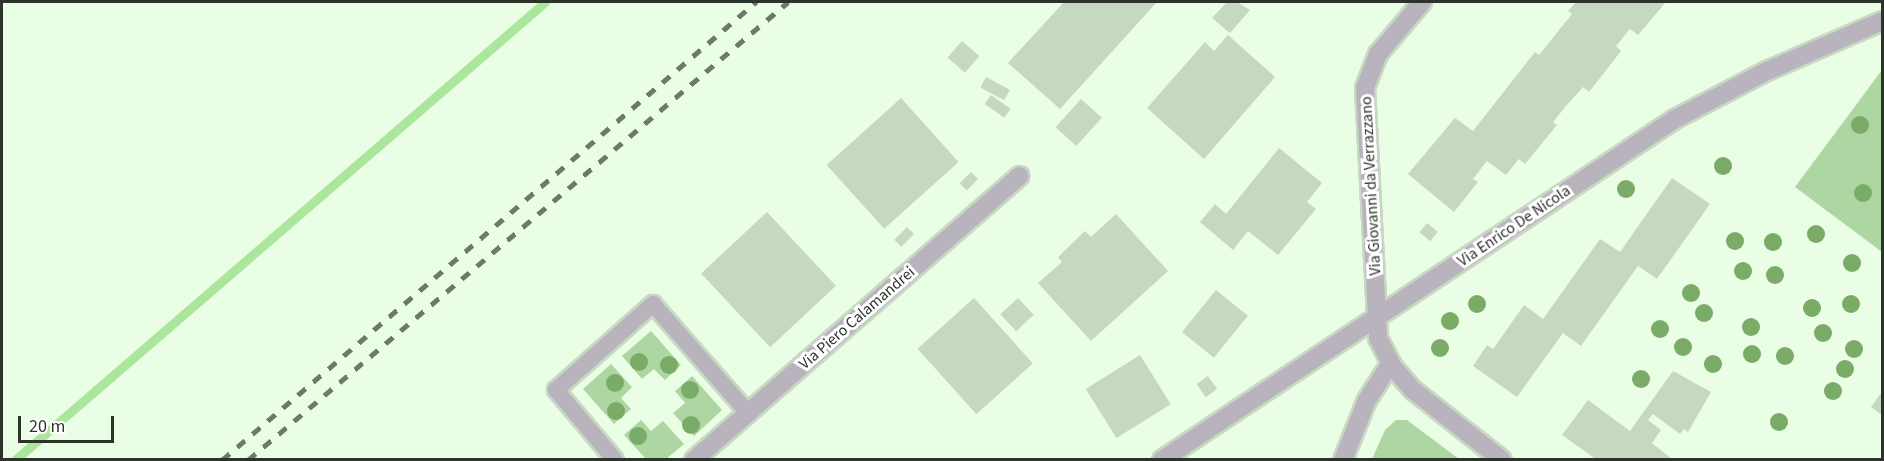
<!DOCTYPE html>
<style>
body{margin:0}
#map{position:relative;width:1884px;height:461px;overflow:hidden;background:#eafde5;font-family:"Source Sans 3",sans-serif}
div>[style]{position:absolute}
.green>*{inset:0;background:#add6a2}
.stream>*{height:9px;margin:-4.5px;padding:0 4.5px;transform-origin:4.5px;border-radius:4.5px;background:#abe69c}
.building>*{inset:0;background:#c6d8c1;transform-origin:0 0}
.roads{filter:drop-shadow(2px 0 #c8d9c3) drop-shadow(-2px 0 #c8d9c3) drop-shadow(0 2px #c8d9c3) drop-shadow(0 -2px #c8d9c3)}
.lane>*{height:16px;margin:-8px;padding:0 8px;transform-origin:8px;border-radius:8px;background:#b9b3be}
.street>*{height:18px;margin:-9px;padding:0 9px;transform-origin:9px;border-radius:9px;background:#b9b3be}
.rail>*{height:4.5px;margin-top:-2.25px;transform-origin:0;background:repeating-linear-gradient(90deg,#6e796a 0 10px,transparent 0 20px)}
.trees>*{width:18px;height:18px;margin:-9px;border-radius:50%;background:#7aab67}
span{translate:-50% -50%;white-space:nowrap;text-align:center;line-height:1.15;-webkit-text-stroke:6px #fff;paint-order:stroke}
.street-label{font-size:16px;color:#2c332a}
.frame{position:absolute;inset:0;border:3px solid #2c332a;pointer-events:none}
.scale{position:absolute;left:18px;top:416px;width:96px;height:27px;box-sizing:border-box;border:3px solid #2c332a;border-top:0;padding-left:8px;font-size:18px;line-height:21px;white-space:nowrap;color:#2c332a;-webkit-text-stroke:4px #fff;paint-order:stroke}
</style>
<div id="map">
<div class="green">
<i style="clip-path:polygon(1882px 70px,1882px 252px,1795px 187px)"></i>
<i style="clip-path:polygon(651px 331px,681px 365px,665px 380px,654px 369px,642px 379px,622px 356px)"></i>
<i style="clip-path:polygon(611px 364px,632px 387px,621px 398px,631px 409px,614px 424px,583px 389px)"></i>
<i style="clip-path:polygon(692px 376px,722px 410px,694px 436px,673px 413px,685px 403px,675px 391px)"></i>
<i style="clip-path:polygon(641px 420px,651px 431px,663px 421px,684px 444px,666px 459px,646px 459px,624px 435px)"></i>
<i style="clip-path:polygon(1396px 420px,1407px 420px,1459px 459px,1372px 459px,1385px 430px)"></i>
</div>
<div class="stream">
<i style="left:15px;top:460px;width:700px;rotate:-40.83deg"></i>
</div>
<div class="building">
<i style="clip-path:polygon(1064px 2px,1157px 2px,1060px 109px,1008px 63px)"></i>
<i style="clip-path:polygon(1227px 2px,1237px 2px,1250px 10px,1230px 33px,1212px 18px)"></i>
<i style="clip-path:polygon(1576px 2px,1666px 2px,1638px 35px,1630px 29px,1616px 46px,1621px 51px,1589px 92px,1583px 87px,1566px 106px,1553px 122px,1557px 125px,1525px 164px,1519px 159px,1506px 175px,1487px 161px,1473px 179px,1478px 182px,1454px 212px,1408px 174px,1455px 118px,1473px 131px,1535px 52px,1539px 55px,1572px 14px,1568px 11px)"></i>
<i style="clip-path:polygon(1228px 35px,1275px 77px,1204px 159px,1147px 108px,1205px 42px,1214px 51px)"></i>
<i style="left:962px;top:41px;width:23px;height:22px;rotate:41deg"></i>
<i style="left:986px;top:77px;width:27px;height:12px;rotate:28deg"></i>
<i style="left:991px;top:95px;width:24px;height:11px;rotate:35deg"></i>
<i style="left:901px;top:98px;width:86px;height:100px;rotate:48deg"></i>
<i style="left:1081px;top:99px;width:28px;height:38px;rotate:42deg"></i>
<i style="clip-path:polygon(1279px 148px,1322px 183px,1307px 202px,1316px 209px,1278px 255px,1248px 231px,1233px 250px,1200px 222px,1215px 204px,1226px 214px)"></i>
<i style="left:971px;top:172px;width:10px;height:16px;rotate:45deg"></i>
<i style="clip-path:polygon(1672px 178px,1710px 204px,1657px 279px,1638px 266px,1581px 346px,1563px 333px,1517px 397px,1473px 366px,1487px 345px,1493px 349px,1524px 305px,1543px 319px,1600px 239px,1620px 252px)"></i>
<i style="left:767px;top:212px;width:101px;height:90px;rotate:47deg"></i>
<i style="clip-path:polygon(1116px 214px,1168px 271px,1091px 341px,1038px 283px,1062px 262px,1058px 257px,1085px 231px,1091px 237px)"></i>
<i style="left:1427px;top:223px;width:14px;height:12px;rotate:39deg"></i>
<i style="left:907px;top:227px;width:10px;height:18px;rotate:45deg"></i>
<i style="left:1216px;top:290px;width:41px;height:54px;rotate:39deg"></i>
<i style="left:974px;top:298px;width:88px;height:76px;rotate:48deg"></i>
<i style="left:1018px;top:298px;width:23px;height:24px;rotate:47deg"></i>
<i style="left:1140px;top:355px;width:58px;height:64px;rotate:58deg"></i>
<i style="clip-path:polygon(1673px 371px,1711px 392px,1688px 432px,1684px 429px,1680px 434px,1653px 414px,1648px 420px,1661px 430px,1652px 443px,1673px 460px,1597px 460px,1562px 435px,1588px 400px,1630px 431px)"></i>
<i style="left:1208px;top:376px;width:16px;height:14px;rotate:55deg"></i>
<i style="clip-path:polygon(1882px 392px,1882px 415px,1871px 407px)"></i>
</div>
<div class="roads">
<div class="lane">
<i style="left:615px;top:460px;width:92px;rotate:-130.1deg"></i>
<i style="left:556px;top:390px;width:130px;rotate:-41.6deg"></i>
<i style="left:653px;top:304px;width:145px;rotate:48.9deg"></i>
</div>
<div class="street">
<i style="left:1422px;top:2px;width:68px;rotate:130.2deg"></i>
<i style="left:1378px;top:54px;width:36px;rotate:111deg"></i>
<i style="left:1365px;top:88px;width:250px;rotate:87deg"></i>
<i style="left:1378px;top:338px;width:31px;rotate:63deg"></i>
<i style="left:1392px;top:366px;width:32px;rotate:49deg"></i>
<i style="left:1413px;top:390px;width:113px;rotate:38.2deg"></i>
<i style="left:694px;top:460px;width:432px;rotate:-41.1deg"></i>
<i style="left:1162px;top:460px;width:616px;rotate:-33.61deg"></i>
<i style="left:1675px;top:119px;width:104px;rotate:-27.6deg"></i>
<i style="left:1767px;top:71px;width:125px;rotate:-23.5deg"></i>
<i style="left:1343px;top:460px;width:65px;rotate:-68.2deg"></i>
<i style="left:1367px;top:400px;width:44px;rotate:-57deg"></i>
</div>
</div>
<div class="rail">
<i style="left:222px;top:460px;width:704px;rotate:-40.62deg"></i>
<i style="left:248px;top:460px;width:708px;rotate:-40.3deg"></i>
</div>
<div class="trees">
<i style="left:1860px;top:125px"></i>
<i style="left:1723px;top:166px"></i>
<i style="left:1626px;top:189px"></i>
<i style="left:1863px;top:193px"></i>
<i style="left:1816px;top:234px"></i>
<i style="left:1735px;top:241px"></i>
<i style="left:1773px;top:242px"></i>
<i style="left:1852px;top:263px"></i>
<i style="left:1743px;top:271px"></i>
<i style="left:1775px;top:275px"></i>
<i style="left:1691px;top:293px"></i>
<i style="left:1477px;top:304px"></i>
<i style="left:1851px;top:304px"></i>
<i style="left:1812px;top:308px"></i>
<i style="left:1704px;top:313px"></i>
<i style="left:1450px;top:321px"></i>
<i style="left:1751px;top:327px"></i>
<i style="left:1660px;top:329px"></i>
<i style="left:1823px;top:333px"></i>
<i style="left:1683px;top:347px"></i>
<i style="left:1440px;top:348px"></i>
<i style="left:1854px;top:349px"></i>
<i style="left:1752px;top:354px"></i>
<i style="left:1785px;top:356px"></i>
<i style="left:639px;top:362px"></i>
<i style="left:1713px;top:364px"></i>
<i style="left:669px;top:365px"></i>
<i style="left:1845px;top:369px"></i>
<i style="left:1641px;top:379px"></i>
<i style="left:615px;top:383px"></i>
<i style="left:690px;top:390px"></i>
<i style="left:1833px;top:391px"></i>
<i style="left:616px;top:411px"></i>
<i style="left:1779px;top:422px"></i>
<i style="left:691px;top:425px"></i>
<i style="left:638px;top:436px"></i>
</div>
<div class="street-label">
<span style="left:1371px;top:186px;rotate:-93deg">Via Giovanni da Verrazzano</span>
<span style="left:1514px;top:226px;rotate:-34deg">Via Enrico De Nicola</span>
<span style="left:857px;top:318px;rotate:-41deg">Via Piero Calamandrei</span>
</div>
<div class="frame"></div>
<div class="scale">20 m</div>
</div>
